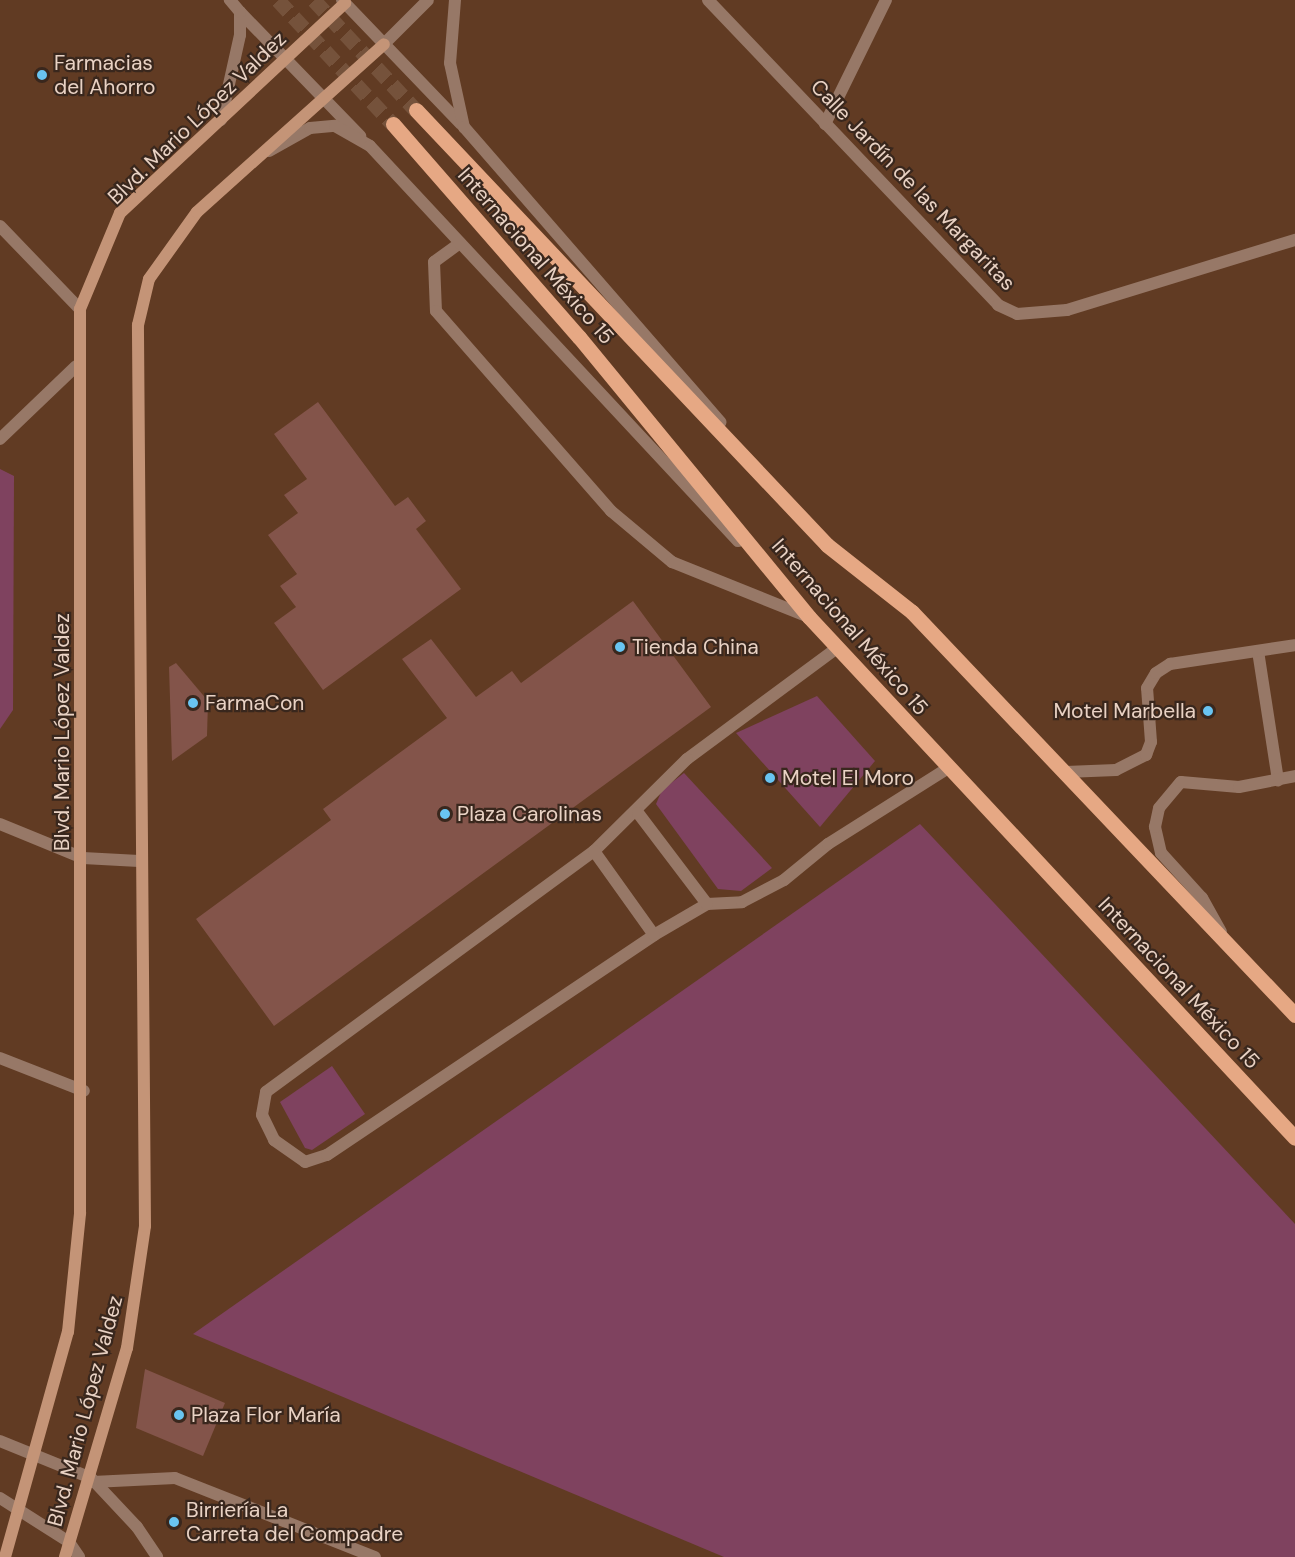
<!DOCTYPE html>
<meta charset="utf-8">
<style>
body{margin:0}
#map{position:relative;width:1295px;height:1557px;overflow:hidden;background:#613b23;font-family:"DM Sans",sans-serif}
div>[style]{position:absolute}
.green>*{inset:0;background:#7f425f}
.building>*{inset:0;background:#83544a}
.primary-tunnel>*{height:15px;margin-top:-7.5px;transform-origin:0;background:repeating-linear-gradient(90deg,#75523b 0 15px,transparent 0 23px)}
.service>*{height:12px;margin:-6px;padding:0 6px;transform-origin:6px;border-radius:6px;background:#977867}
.minor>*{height:12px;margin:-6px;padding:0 6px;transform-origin:6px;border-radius:6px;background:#977867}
.tertiary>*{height:12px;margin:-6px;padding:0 6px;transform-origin:6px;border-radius:6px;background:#977867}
.secondary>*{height:12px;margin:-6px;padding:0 6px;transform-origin:6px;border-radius:6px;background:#c49477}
.primary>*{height:15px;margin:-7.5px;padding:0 7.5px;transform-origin:7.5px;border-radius:7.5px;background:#e6a884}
.dots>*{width:16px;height:16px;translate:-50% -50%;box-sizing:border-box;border:3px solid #39271d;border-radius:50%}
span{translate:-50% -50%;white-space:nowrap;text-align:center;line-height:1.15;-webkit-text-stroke:4.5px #39271d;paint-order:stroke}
.poi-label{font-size:21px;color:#e9d2c4}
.left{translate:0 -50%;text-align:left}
.right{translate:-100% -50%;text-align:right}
.street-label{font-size:21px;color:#e9d2c4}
</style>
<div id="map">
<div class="green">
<i style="clip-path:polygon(0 469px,14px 476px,13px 710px,0 729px)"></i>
<i style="clip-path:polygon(817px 696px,875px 761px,820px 827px,736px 733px)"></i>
<i style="clip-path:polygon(684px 773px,772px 868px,741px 891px,718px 889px,656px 804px,662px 790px)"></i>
<i style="clip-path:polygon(920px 824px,1295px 1224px,1295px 1557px,724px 1557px,193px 1334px)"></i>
<i style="clip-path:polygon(332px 1066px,365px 1114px,312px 1150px,305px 1148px,280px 1102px)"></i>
</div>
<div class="building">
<i style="clip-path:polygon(318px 402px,395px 506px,408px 497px,426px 521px,416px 529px,461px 589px,323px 690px,274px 623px,296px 607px,280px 586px,297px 574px,268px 535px,298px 513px,284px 495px,307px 479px,274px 434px)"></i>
<i style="clip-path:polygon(633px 601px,711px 707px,274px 1026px,196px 919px,331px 820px,323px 809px,447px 718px,402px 659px,431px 639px,476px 697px,512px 671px,521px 683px)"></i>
<i style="clip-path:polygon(176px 663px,208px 701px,207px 736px,172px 761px,169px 667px)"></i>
<i style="clip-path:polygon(145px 1369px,225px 1403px,203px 1456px,136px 1428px)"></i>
</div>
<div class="primary-tunnel">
<i style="left:278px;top:0;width:169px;rotate:47.2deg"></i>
<i style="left:314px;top:0;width:150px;rotate:47.2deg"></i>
</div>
<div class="service">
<i style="left:460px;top:243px;width:32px;rotate:144deg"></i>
<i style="left:434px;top:262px;width:49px;rotate:87.7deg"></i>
<i style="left:436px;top:311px;width:266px;rotate:48.8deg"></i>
<i style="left:611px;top:511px;width:80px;rotate:39.9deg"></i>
<i style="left:672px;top:562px;width:148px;rotate:21.9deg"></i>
<i style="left:837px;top:648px;width:187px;rotate:143.5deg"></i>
<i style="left:687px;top:759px;width:131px;rotate:135.3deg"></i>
<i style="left:594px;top:851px;width:407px;rotate:143.7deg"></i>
<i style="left:266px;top:1092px;width:23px;rotate:100deg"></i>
<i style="left:262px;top:1115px;width:28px;rotate:64deg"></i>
<i style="left:274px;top:1140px;width:38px;rotate:35deg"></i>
<i style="left:305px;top:1162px;width:23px;rotate:-18deg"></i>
<i style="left:327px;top:1155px;width:394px;rotate:-33.9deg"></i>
<i style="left:654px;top:935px;width:61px;rotate:-30.3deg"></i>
<i style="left:707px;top:904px;width:35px;rotate:-3deg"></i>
<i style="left:742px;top:902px;width:47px;rotate:-27.6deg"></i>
<i style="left:784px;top:880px;width:57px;rotate:-39.3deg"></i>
<i style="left:828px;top:844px;width:142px;rotate:-32.3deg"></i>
<i style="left:1258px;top:651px;width:131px;rotate:81.2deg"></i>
<i style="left:1066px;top:772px;width:50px;rotate:-2.3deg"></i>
<i style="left:1116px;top:770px;width:34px;rotate:-27deg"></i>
<i style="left:1146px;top:755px;width:14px;rotate:-69deg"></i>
<i style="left:1151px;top:742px;width:54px;rotate:-94.2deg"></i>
<i style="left:1147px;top:688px;width:17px;rotate:-59deg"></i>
<i style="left:1156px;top:673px;width:17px;rotate:-33deg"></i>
<i style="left:1170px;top:664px;width:126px;rotate:-8.6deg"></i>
<i style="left:638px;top:813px;width:114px;rotate:52.8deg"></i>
<i style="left:594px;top:851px;width:103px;rotate:54.5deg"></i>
<i style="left:1221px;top:932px;width:39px;rotate:-119deg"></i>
<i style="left:1202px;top:898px;width:61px;rotate:-132.3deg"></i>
<i style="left:1161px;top:853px;width:27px;rotate:-103deg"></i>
<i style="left:1155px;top:827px;width:19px;rotate:-78deg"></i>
<i style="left:1159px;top:808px;width:34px;rotate:-50deg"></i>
<i style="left:1181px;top:782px;width:58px;rotate:4.9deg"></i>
<i style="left:1239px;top:787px;width:57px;rotate:-11.1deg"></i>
</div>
<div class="minor">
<i style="left:708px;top:0;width:421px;rotate:46.4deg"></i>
<i style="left:998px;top:305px;width:21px;rotate:25deg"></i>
<i style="left:1017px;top:314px;width:50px;rotate:-4.6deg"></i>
<i style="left:1067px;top:310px;width:239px;rotate:-17.1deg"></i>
<i style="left:825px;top:124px;width:138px;rotate:-63.8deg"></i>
<i style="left:0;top:226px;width:115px;rotate:46.1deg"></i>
<i style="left:0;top:439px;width:105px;rotate:-43.8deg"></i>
<i style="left:0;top:824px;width:90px;rotate:22.3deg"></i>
<i style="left:83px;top:858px;width:56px;rotate:3.1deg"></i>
<i style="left:0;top:1058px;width:90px;rotate:21.4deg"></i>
<i style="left:93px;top:1482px;width:82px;rotate:-2.8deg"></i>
<i style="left:175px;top:1478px;width:215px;rotate:21.6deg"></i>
</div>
<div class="tertiary">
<i style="left:342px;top:0;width:172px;rotate:46.2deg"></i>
<i style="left:455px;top:0;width:63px;rotate:94.5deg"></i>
<i style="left:450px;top:63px;width:66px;rotate:77.7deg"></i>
<i style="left:464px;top:127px;width:391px;rotate:49deg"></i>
<i style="left:240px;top:12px;width:173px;rotate:45.9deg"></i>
<i style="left:384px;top:44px;width:62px;rotate:-45deg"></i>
<i style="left:221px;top:120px;width:87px;rotate:-77.4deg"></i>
<i style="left:240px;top:35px;width:23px;rotate:-90deg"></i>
<i style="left:240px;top:12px;width:16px;rotate:-130deg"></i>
<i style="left:269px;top:151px;width:47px;rotate:-29.3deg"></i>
<i style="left:310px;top:128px;width:25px;rotate:-5deg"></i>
<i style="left:335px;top:126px;width:40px;rotate:29.7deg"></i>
<i style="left:370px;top:146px;width:540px;rotate:47.03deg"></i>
<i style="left:0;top:1441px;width:98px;rotate:22.1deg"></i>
<i style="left:91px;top:1478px;width:67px;rotate:46.8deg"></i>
<i style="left:137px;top:1527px;width:36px;rotate:56deg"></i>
<i style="left:0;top:1498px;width:82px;rotate:32.5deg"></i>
<i style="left:69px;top:1542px;width:18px;rotate:56deg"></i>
</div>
<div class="secondary">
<i style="left:5px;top:1557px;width:234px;rotate:-74.4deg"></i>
<i style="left:68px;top:1332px;width:120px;rotate:-84.2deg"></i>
<i style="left:80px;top:1213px;width:904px;rotate:-90deg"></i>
<i style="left:80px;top:309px;width:104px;rotate:-67.4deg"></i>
<i style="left:120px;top:213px;width:308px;rotate:-43deg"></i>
<i style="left:65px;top:1557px;width:218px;rotate:-73.5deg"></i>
<i style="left:127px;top:1348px;width:123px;rotate:-81.6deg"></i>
<i style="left:145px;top:1226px;width:901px;rotate:-90.45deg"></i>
<i style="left:138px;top:325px;width:47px;rotate:-76.6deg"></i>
<i style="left:149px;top:279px;width:82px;rotate:-54.4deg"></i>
<i style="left:197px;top:212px;width:251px;rotate:-41.9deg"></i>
</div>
<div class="primary">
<i style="left:416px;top:110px;width:598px;rotate:46.62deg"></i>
<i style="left:827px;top:545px;width:108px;rotate:38.2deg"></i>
<i style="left:912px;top:612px;width:556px;rotate:46.46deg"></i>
<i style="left:393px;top:124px;width:283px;rotate:48.9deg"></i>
<i style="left:579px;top:337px;width:362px;rotate:50.6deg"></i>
<i style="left:809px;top:617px;width:712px;rotate:46.99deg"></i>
</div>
<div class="dots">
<i style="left:42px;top:75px;background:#69c4f1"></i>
<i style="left:620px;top:647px;background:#69c4f1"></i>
<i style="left:193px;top:703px;background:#69c4f1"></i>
<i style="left:1208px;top:711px;background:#69c4f1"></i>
<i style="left:770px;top:778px;background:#69c4f1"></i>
<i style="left:445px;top:814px;background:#69c4f1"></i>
<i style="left:179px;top:1415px;background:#69c4f1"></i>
<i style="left:174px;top:1522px;background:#69c4f1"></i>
</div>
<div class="poi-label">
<span class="left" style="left:54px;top:75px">Farmacias<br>del Ahorro</span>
<span class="left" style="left:632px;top:647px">Tienda China</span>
<span class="left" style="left:205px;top:703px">FarmaCon</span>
<span class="right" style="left:1196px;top:711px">Motel Marbella</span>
<span class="left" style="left:782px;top:778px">Motel El Moro</span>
<span class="left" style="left:457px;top:814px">Plaza Carolinas</span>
<span class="left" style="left:191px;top:1415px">Plaza Flor María</span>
<span class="left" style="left:186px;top:1522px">Birriería La<br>Carreta del Compadre</span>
</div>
<div class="street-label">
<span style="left:197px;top:118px;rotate:-44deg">Blvd. Mario López Valdez</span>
<span style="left:913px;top:185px;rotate:46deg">Calle Jardín de las Margaritas</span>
<span style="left:536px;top:256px;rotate:49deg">Internacional México 15</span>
<span style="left:850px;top:627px;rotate:49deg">Internacional México 15</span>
<span style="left:62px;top:732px;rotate:-90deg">Blvd. Mario López Valdez</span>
<span style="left:1179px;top:983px;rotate:47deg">Internacional México 15</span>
<span style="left:85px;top:1411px;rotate:-75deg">Blvd. Mario López Valdez</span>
</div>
</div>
